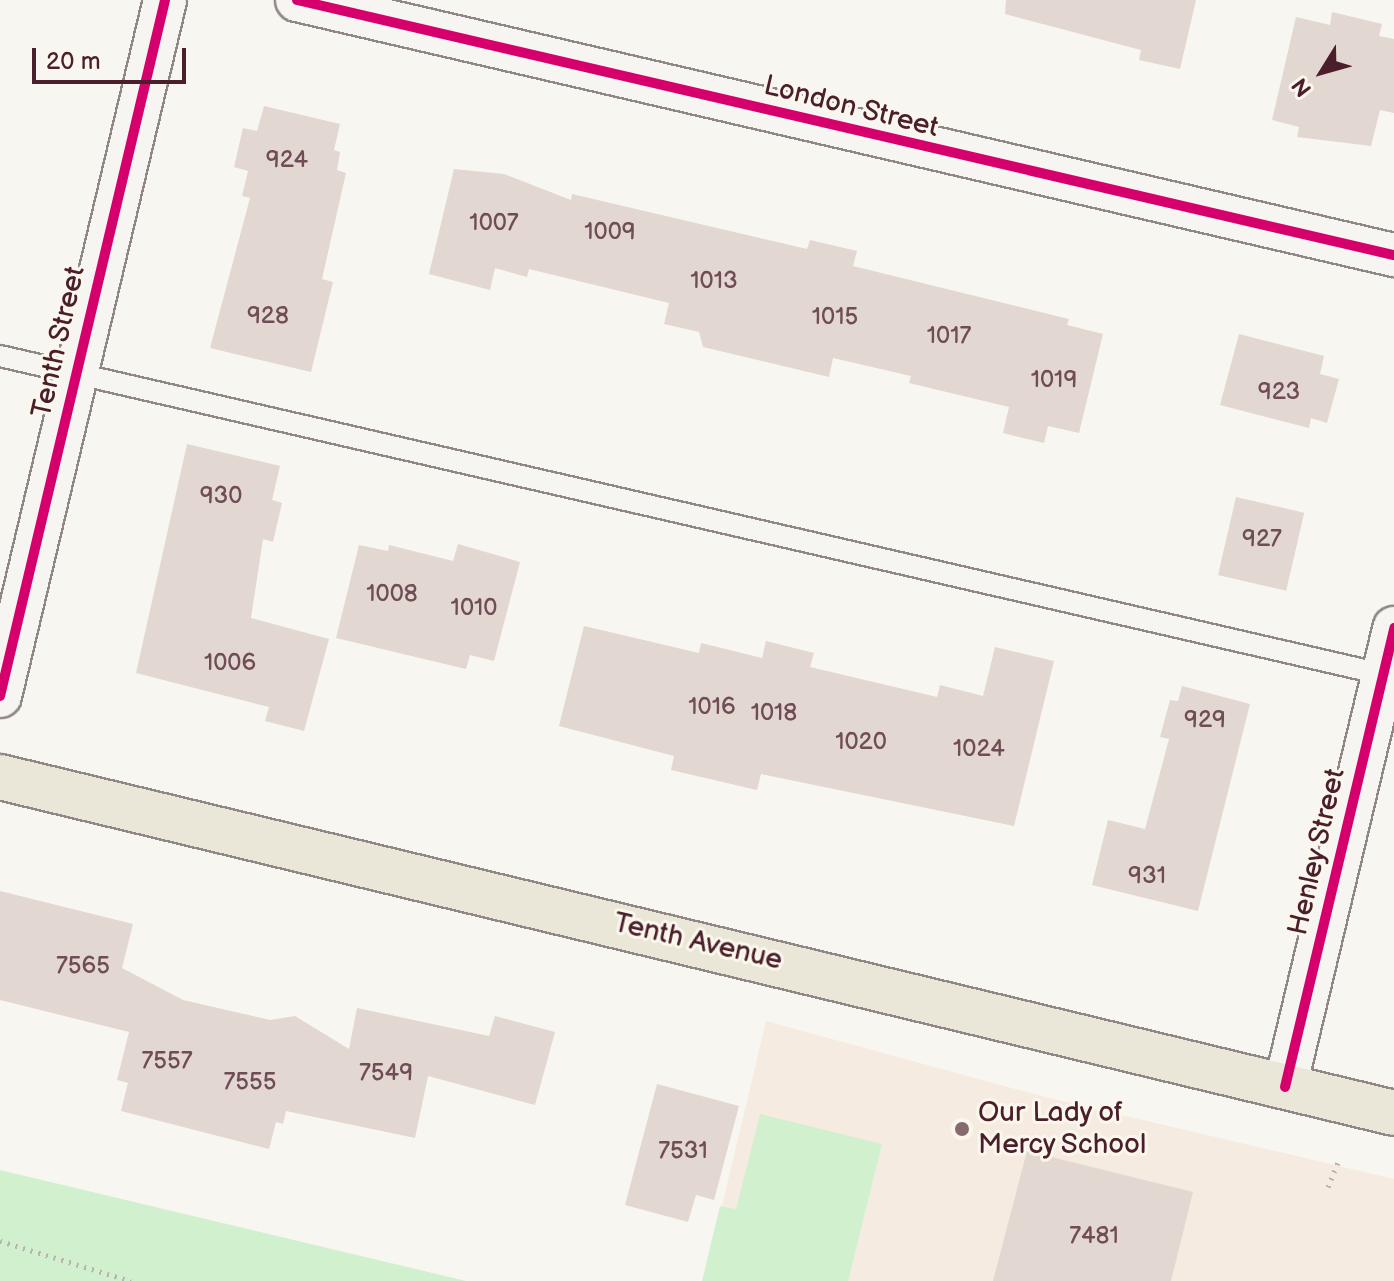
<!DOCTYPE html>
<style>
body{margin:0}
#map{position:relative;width:1394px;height:1281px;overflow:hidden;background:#f8f6f0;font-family:"Balsamiq Sans",sans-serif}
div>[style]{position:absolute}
.built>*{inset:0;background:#f6ebe1}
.green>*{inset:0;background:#d0f0ce}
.building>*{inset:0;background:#e2d7d1;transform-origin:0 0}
.path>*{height:5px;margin-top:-2.5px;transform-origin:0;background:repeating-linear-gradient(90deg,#b8b3b1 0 2px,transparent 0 8px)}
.roads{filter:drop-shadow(2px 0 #918787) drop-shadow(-2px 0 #918787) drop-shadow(0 2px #918787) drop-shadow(0 -2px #918787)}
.service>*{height:20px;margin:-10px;padding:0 10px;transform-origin:10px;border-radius:10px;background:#f6f5f1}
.minor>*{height:42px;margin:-21px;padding:0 21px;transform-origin:21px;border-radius:21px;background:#f6f5f1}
.primary>*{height:44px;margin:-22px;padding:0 22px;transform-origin:22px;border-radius:22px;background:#eae7d8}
.cycleway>*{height:10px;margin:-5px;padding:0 5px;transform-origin:5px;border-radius:5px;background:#d6006c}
.dots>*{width:22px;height:22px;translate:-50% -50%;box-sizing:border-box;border:4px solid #fbf7ec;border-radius:50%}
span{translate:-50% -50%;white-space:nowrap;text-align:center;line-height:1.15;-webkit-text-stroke:6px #fbf7ec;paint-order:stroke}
.number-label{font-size:24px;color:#704d54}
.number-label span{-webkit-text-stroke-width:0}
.street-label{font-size:28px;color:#4a1f2b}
.poi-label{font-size:28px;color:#4a1f2b}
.left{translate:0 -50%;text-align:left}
.north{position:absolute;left:1282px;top:32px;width:80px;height:80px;-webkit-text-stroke:6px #fbf7ec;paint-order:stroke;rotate:233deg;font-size:22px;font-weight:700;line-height:32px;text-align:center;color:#4a1f2b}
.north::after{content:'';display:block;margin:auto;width:28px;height:36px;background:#4a1f2b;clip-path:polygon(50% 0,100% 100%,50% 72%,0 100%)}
.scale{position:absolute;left:32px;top:48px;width:154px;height:36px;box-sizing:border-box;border:4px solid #4a1f2b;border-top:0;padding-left:10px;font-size:24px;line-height:28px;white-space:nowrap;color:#4a1f2b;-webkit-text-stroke:6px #fbf7ec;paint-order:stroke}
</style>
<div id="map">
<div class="built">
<i style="clip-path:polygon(766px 1021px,1045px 1097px,1394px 1179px,1394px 1281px,704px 1281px)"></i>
</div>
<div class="green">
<i style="clip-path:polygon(760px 1114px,882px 1144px,848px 1281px,702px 1281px,720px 1206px,736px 1209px)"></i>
<i style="clip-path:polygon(0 1170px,466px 1281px,0 1281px)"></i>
</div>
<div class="building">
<i style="clip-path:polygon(1006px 0,1196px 0,1180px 69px,1139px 60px,1141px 50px,1005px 14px)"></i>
<i style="clip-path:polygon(1332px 12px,1382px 24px,1379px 36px,1394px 39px,1394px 113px,1380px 110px,1371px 146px,1297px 137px,1299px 127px,1272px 120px,1296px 17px,1330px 25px)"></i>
<i style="clip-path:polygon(264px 106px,340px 124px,334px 150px,340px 152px,337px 170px,346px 173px,322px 279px,333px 282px,311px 372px,210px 348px,250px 198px,242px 196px,248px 171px,234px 167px,243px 128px,257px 131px)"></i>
<i style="clip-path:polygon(454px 169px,504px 174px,571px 200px,572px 194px,807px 249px,810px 240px,857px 251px,853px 266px,1069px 319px,1067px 325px,1103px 334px,1079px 433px,1048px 426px,1044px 443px,1003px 433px,1009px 407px,909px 383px,911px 376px,833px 358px,829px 377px,703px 347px,699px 332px,664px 324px,669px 303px,529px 269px,527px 277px,495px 268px,490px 290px,429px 274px)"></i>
<i style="clip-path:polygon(1239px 334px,1324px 356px,1320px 374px,1339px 379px,1327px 423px,1311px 418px,1309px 428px,1220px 405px)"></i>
<i style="clip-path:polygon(187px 444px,280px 466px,272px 500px,282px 503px,273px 542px,263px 539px,251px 618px,329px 639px,304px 731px,265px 721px,269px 707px,136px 673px)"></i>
<i style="left:1236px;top:497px;width:70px;height:80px;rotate:13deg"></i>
<i style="clip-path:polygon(458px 544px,520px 562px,494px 661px,470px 655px,466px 669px,336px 638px,359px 545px,388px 551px,389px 545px,453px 561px)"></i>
<i style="clip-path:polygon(584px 626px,699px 653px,701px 643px,762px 658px,766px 641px,814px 653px,810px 667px,937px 697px,940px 685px,983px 696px,995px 647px,1054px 661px,1014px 826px,761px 774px,757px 790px,671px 770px,674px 756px,559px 726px)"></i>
<i style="clip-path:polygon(1182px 686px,1250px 704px,1198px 911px,1092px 885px,1108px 820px,1145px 829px,1169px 739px,1160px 737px,1170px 700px,1178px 701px)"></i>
<i style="clip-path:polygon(0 891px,133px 924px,122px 968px,183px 1000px,270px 1020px,295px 1016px,349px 1049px,357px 1008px,489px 1036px,495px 1016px,555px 1032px,535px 1105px,428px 1076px,415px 1138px,286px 1111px,283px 1124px,276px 1122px,269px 1149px,121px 1111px,128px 1083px,117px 1080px,129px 1032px,0 1000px)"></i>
<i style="clip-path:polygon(657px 1084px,739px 1106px,714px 1200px,696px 1195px,688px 1222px,625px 1205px)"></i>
<i style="clip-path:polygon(1027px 1151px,1193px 1192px,1171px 1281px,993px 1281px)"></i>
</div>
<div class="path">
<i style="left:1328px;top:1187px;width:29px;rotate:-68deg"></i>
<i style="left:0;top:1241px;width:137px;rotate:17deg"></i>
</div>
<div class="roads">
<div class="service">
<i style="left:0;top:356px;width:1422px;rotate:12.96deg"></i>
</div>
<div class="minor">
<i style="left:297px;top:0;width:1126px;rotate:13.09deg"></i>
<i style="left:0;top:696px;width:715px;rotate:-76.66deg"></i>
<i style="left:1285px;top:1087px;width:472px;rotate:-76.6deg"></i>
</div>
<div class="primary">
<i style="left:0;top:777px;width:1434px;rotate:13.55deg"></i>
</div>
</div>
<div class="cycleway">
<i style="left:297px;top:0;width:1126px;rotate:13.09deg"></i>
<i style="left:0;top:696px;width:715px;rotate:-76.66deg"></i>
<i style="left:1285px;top:1087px;width:472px;rotate:-76.6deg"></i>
</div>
<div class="dots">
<i style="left:962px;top:1129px;background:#876a70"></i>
</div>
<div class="number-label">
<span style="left:287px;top:160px">924</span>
<span style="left:494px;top:223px">1007</span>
<span style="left:610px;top:232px">1009</span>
<span style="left:714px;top:281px">1013</span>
<span style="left:268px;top:316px">928</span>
<span style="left:835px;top:317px">1015</span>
<span style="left:949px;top:336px">1017</span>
<span style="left:1054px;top:380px">1019</span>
<span style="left:1279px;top:392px">923</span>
<span style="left:221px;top:496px">930</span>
<span style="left:1262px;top:539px">927</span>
<span style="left:392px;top:594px">1008</span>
<span style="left:474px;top:608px">1010</span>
<span style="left:230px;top:663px">1006</span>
<span style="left:712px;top:707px">1016</span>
<span style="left:774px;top:713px">1018</span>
<span style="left:1205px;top:720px">929</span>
<span style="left:861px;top:742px">1020</span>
<span style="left:979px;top:749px">1024</span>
<span style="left:1147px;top:876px">931</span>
<span style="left:83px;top:966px">7565</span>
<span style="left:167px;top:1061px">7557</span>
<span style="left:386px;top:1073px">7549</span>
<span style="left:250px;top:1082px">7555</span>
<span style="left:683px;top:1151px">7531</span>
<span style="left:1094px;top:1236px">7481</span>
</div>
<div class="street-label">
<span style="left:851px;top:107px;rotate:14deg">London Street</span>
<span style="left:59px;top:342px;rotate:-77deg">Tenth Street</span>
<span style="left:1317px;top:852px;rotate:-77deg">Henley Street</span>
<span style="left:698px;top:942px;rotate:13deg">Tenth Avenue</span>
</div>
<div class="poi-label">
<span class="left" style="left:978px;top:1129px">Our Lady of<br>Mercy School</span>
</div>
<div class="north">N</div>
<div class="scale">20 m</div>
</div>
